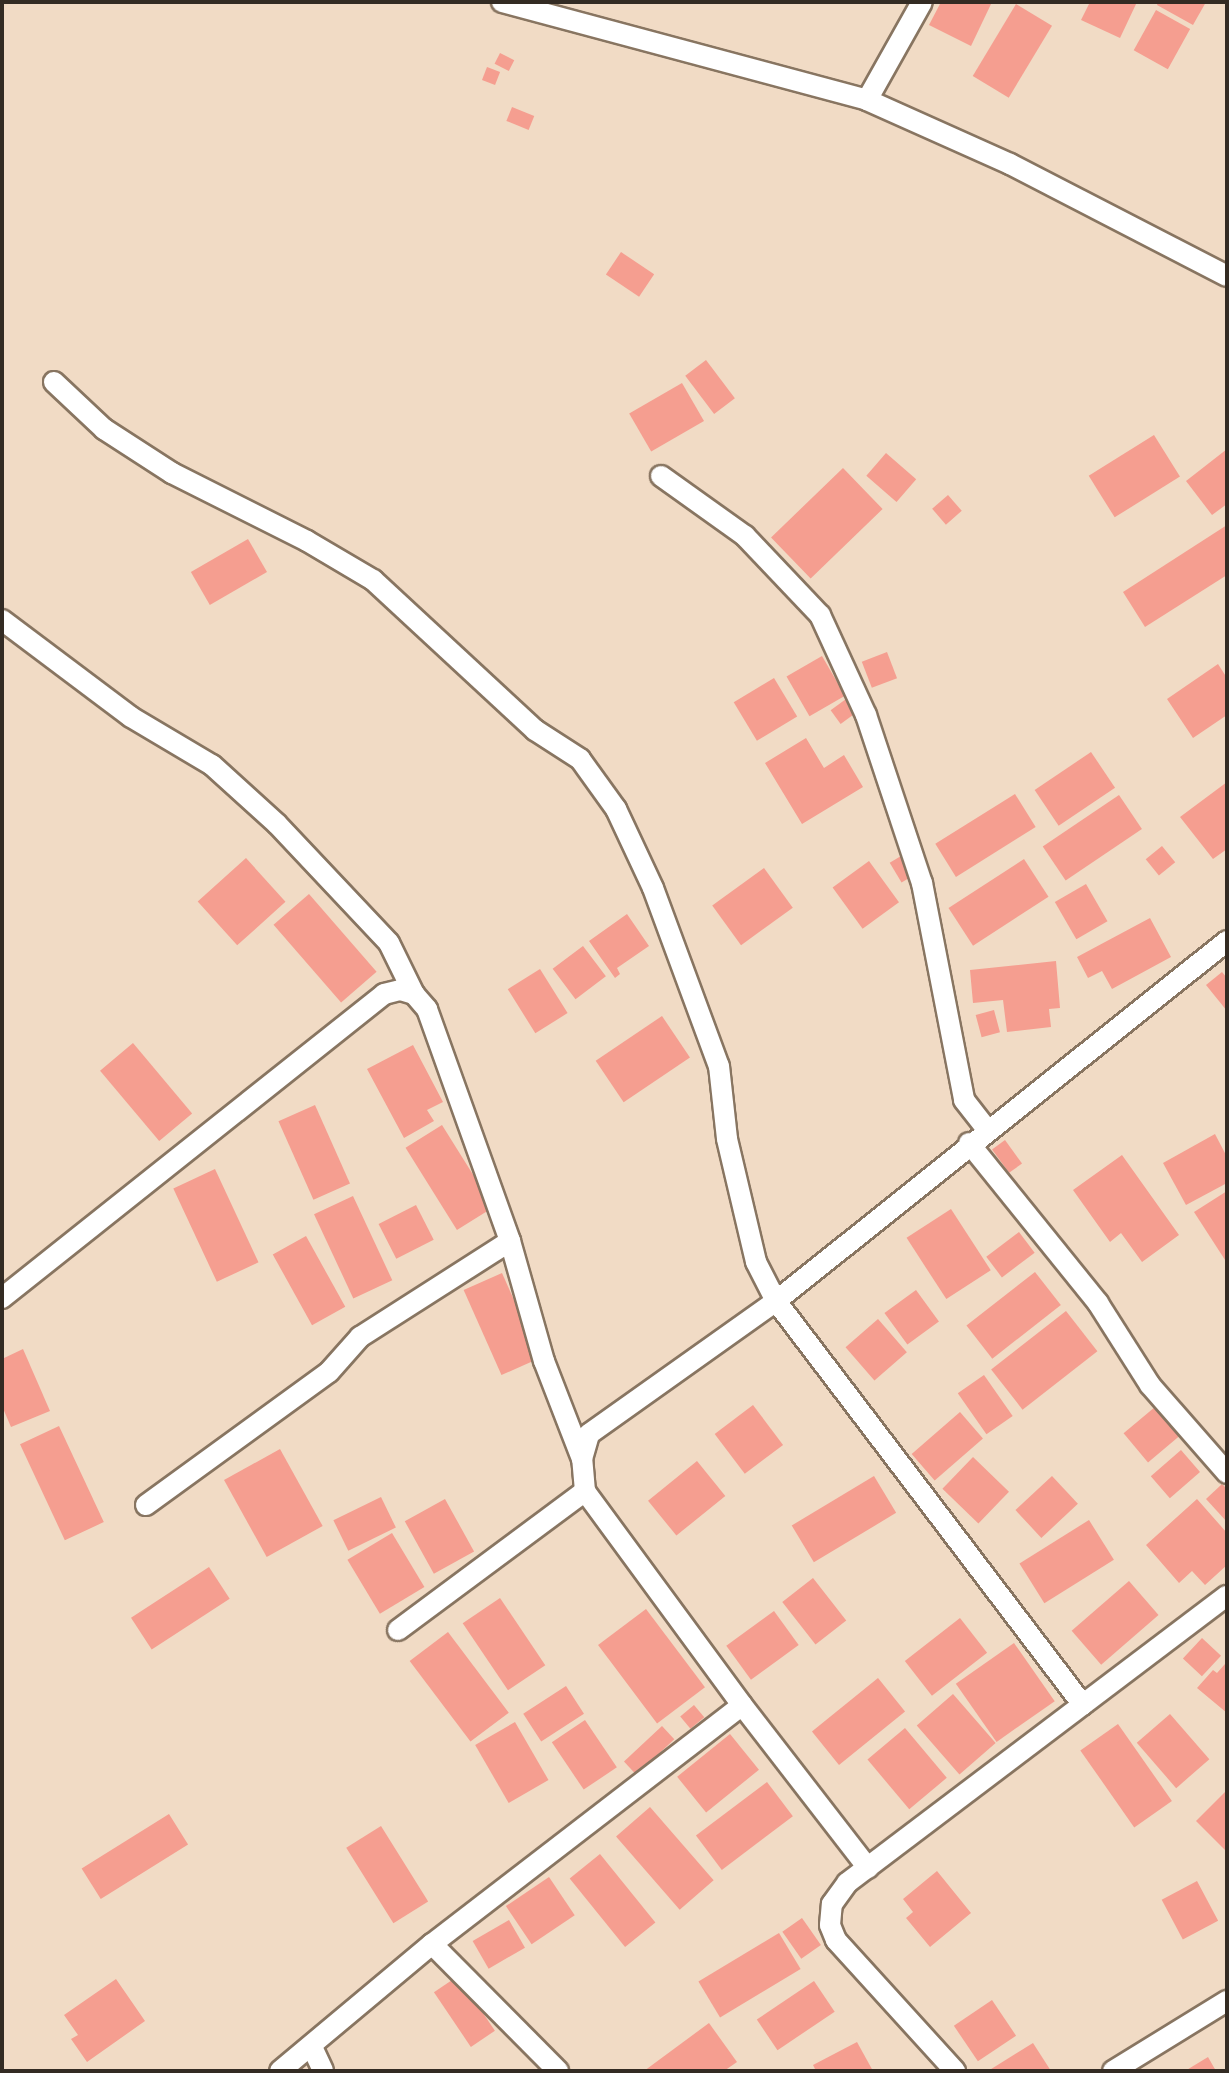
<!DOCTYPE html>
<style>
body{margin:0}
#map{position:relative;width:1229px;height:2073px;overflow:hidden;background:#f1dbc5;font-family:"DM Sans",sans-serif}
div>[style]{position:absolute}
.building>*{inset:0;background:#f59e90;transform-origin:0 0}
.roads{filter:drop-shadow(2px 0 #887561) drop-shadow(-2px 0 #887561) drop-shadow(0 2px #887561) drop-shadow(0 -2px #887561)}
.minor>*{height:20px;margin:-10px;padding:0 10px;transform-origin:10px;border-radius:10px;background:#fff}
span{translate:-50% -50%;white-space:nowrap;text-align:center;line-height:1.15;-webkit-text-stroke:6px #fee8d2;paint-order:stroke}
.frame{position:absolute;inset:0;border:4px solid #332b23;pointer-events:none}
</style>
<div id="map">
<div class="building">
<i style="clip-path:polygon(941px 2px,992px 2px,971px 46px,929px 25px)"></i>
<i style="clip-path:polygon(1090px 2px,1137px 2px,1120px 38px,1081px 20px)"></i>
<i style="clip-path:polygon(1158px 2px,1206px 2px,1193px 25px,1157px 5px)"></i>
<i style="left:1016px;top:4px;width:42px;height:84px;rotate:31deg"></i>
<i style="left:1156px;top:10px;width:39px;height:46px;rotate:29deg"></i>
<i style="left:500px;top:53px;width:16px;height:12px;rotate:27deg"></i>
<i style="left:487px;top:67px;width:14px;height:14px;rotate:21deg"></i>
<i style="left:512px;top:107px;width:24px;height:15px;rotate:22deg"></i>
<i style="left:621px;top:252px;width:40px;height:27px;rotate:34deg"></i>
<i style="left:706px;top:360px;width:48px;height:26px;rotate:53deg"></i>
<i style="left:682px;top:383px;width:44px;height:61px;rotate:60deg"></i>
<i style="left:1154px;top:435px;width:49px;height:77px;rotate:58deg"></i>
<i style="clip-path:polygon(1227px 449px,1227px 504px,1212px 515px,1186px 481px)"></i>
<i style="left:886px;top:453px;width:40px;height:30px;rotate:41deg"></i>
<i style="left:843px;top:468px;width:57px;height:100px;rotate:46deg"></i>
<i style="left:948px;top:495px;width:21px;height:21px;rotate:49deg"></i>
<i style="clip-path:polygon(1227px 525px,1227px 575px,1145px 627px,1123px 592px)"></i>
<i style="left:248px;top:539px;width:38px;height:66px;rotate:60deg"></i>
<i style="left:887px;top:652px;width:28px;height:27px;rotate:69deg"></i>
<i style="left:822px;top:656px;width:46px;height:41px;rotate:60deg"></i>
<i style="clip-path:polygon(1218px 664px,1227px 678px,1227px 715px,1193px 738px,1167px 699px)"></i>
<i style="left:774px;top:678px;width:45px;height:47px;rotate:59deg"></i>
<i style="left:846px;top:699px;width:17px;height:19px;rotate:54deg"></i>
<i style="clip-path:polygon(806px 738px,824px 768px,844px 755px,863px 787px,802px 824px,765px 763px)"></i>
<i style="left:1091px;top:752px;width:43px;height:68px;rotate:56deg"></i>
<i style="clip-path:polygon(1227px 782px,1227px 849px,1213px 859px,1180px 817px)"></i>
<i style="left:1015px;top:794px;width:39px;height:94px;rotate:58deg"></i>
<i style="left:1119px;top:795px;width:41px;height:92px;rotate:56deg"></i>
<i style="left:1162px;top:846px;width:21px;height:21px;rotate:51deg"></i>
<i style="left:906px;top:853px;width:23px;height:19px;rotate:59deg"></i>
<i style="left:246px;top:858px;width:59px;height:65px;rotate:48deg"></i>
<i style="left:1024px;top:859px;width:45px;height:90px;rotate:57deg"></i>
<i style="left:869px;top:861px;width:51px;height:45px;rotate:54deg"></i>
<i style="left:764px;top:868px;width:49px;height:64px;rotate:54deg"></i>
<i style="left:1086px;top:884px;width:43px;height:36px;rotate:60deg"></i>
<i style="left:309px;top:894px;width:103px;height:47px;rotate:49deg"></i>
<i style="clip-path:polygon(627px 914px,649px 946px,617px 968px,620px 974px,615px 978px,589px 941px)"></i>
<i style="clip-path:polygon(1150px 918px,1171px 957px,1112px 989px,1102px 971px,1088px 978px,1077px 957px)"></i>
<i style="left:583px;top:946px;width:38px;height:38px;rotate:53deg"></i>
<i style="clip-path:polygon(1056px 961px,1060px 1008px,1049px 1009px,1051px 1027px,1007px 1032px,1003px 1000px,973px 1003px,970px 970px)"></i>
<i style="left:540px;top:969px;width:52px;height:38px;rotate:58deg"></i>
<i style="clip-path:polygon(1222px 972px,1227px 978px,1227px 1011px,1206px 985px)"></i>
<i style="left:994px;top:1010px;width:23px;height:19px;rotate:75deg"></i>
<i style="left:662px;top:1016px;width:50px;height:80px;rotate:56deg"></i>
<i style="left:133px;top:1043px;width:92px;height:43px;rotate:50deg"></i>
<i style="clip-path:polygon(413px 1045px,443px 1102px,427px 1110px,434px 1121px,404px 1138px,367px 1069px)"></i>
<i style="left:315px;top:1105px;width:86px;height:40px;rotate:66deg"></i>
<i style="left:442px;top:1125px;width:97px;height:43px;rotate:58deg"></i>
<i style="clip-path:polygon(1215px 1134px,1227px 1157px,1227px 1183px,1186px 1205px,1163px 1163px)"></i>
<i style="left:1005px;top:1140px;width:29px;height:16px;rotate:54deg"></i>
<i style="clip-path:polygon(1122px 1155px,1179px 1235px,1142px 1262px,1121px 1233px,1110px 1242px,1073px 1190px)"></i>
<i style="left:215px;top:1169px;width:103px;height:46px;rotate:65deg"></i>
<i style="clip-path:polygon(1227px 1191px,1227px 1263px,1194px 1212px)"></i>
<i style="left:353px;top:1196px;width:93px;height:43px;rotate:65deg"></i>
<i style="left:416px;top:1205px;width:39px;height:42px;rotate:63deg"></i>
<i style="left:951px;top:1209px;width:73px;height:53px;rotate:57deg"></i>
<i style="left:1019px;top:1232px;width:26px;height:41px;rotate:53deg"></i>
<i style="left:306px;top:1236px;width:81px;height:38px;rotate:61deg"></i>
<i style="left:1035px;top:1272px;width:42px;height:87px;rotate:52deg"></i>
<i style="left:502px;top:1273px;width:93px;height:42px;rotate:66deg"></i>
<i style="left:916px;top:1290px;width:39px;height:39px;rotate:54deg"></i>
<i style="left:1066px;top:1311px;width:51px;height:95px;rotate:52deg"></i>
<i style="left:878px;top:1319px;width:44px;height:43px;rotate:49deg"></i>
<i style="clip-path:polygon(23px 1349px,50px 1411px,11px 1427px,2px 1406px,2px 1359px)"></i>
<i style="left:984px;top:1375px;width:50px;height:32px;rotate:55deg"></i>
<i style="left:753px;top:1405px;width:50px;height:48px;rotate:53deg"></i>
<i style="left:1155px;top:1407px;width:38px;height:41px;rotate:50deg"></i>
<i style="left:960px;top:1412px;width:35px;height:64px;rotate:49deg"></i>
<i style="left:59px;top:1426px;width:106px;height:43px;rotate:65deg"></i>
<i style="left:280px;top:1449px;width:88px;height:64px;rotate:61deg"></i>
<i style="left:1181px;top:1450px;width:29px;height:40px;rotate:49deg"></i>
<i style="left:973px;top:1457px;width:50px;height:44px;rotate:44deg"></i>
<i style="left:697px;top:1461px;width:45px;height:63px;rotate:51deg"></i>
<i style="left:874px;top:1476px;width:43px;height:96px;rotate:59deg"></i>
<i style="left:1052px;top:1476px;width:38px;height:50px;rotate:47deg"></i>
<i style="clip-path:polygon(1222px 1484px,1227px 1489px,1227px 1522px,1206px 1499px)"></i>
<i style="left:381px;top:1497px;width:34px;height:53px;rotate:64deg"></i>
<i style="left:445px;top:1499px;width:60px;height:46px;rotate:61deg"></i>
<i style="clip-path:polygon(1197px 1499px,1227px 1533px,1227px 1565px,1205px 1585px,1192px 1571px,1179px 1583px,1146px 1545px)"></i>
<i style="left:1089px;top:1520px;width:47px;height:82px;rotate:58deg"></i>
<i style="left:392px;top:1533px;width:63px;height:52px;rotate:59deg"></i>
<i style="left:209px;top:1567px;width:38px;height:93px;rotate:57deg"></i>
<i style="left:813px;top:1578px;width:54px;height:39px;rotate:52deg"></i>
<i style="left:1129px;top:1581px;width:45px;height:76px;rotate:49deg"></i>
<i style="left:500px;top:1598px;width:81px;height:45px;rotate:56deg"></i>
<i style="left:646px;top:1609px;width:98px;height:60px;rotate:53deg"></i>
<i style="left:774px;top:1611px;width:42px;height:59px;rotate:54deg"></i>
<i style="left:960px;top:1618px;width:44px;height:70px;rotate:52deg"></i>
<i style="left:448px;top:1632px;width:101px;height:48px;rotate:53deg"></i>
<i style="left:1202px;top:1638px;width:26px;height:28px;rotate:43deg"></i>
<i style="left:1014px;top:1643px;width:71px;height:71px;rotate:55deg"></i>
<i style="clip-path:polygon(1225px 1664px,1227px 1666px,1227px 1713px,1197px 1688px,1213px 1670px,1217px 1673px)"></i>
<i style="left:878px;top:1678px;width:43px;height:85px;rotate:51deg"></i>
<i style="left:566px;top:1686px;width:33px;height:51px;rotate:57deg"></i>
<i style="left:953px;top:1694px;width:65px;height:48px;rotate:49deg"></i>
<i style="left:694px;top:1705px;width:16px;height:18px;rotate:50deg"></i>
<i style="left:1170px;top:1714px;width:60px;height:44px;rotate:49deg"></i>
<i style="left:585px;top:1720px;width:57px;height:40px;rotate:56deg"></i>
<i style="left:515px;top:1722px;width:67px;height:46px;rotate:60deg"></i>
<i style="left:1118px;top:1724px;width:94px;height:46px;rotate:55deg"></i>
<i style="left:662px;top:1726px;width:18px;height:52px;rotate:47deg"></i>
<i style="left:905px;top:1728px;width:65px;height:49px;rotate:50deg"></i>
<i style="left:730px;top:1734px;width:46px;height:68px;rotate:51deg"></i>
<i style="left:767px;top:1782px;width:43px;height:89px;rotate:53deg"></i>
<i style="clip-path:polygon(1227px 1790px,1227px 1852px,1196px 1821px)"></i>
<i style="left:650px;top:1807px;width:97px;height:45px;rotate:49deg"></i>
<i style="left:169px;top:1814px;width:36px;height:103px;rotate:58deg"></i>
<i style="left:381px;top:1826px;width:89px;height:41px;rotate:58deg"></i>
<i style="left:600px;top:1854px;width:88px;height:39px;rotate:51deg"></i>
<i style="clip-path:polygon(937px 1871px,971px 1913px,930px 1947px,906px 1918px,913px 1912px,903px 1899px)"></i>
<i style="left:549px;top:1877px;width:46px;height:52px;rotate:56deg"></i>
<i style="left:1197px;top:1881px;width:45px;height:40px;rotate:62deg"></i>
<i style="left:802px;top:1918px;width:33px;height:24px;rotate:55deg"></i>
<i style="left:509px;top:1920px;width:32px;height:42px;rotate:60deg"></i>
<i style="left:779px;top:1933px;width:42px;height:94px;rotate:59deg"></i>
<i style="left:458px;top:1976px;width:66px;height:29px;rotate:56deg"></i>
<i style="clip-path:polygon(116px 1979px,145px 2021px,87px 2062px,71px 2039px,78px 2035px,64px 2015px)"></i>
<i style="left:814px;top:1981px;width:37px;height:69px;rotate:56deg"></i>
<i style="left:992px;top:2000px;width:43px;height:46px;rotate:56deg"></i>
<i style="clip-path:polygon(709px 2023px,737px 2062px,724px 2071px,644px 2071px)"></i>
<i style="clip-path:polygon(857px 2042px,873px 2071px,816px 2071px,813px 2065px)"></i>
<i style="clip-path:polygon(1033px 2043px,1051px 2071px,988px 2071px)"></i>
<i style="clip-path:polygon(1208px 2057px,1216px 2071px,1185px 2071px)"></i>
</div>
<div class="roads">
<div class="minor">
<i style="left:502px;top:2px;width:378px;rotate:15deg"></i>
<i style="left:867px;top:100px;width:157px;rotate:24.1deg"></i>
<i style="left:1010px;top:164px;width:244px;rotate:27.3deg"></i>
<i style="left:867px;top:100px;width:112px;rotate:-60.7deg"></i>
<i style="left:54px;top:382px;width:69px;rotate:43.2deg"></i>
<i style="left:104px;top:429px;width:81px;rotate:32.9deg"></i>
<i style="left:172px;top:473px;width:151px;rotate:26.7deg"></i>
<i style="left:307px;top:541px;width:77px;rotate:30.6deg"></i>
<i style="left:373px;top:580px;width:221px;rotate:42.8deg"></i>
<i style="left:535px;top:730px;width:54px;rotate:32.8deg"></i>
<i style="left:580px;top:759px;width:62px;rotate:54.2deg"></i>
<i style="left:616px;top:809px;width:87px;rotate:64.9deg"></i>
<i style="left:653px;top:888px;width:190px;rotate:69.7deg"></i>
<i style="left:719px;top:1066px;width:73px;rotate:83.7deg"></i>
<i style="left:727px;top:1139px;width:126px;rotate:76.7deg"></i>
<i style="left:756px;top:1262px;width:44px;rotate:62.9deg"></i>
<i style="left:776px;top:1301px;width:507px;rotate:52.77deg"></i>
<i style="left:661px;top:476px;width:103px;rotate:35.5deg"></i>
<i style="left:745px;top:536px;width:109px;rotate:46.5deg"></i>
<i style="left:820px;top:615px;width:110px;rotate:65.3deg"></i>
<i style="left:866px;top:715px;width:177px;rotate:71.6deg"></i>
<i style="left:922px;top:883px;width:221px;rotate:79deg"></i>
<i style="left:964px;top:1100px;width:37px;rotate:52deg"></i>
<i style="left:2px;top:620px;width:161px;rotate:36.9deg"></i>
<i style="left:131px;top:717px;width:94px;rotate:30.7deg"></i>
<i style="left:212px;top:765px;width:88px;rotate:42.2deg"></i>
<i style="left:277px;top:824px;width:163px;rotate:46.7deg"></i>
<i style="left:389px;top:943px;width:57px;rotate:63.9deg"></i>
<i style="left:969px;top:1143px;width:206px;rotate:51.1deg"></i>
<i style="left:1098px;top:1303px;width:97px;rotate:57.6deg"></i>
<i style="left:1150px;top:1385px;width:117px;rotate:48.8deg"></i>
<i style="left:2px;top:1298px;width:488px;rotate:-38.5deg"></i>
<i style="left:384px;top:994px;width:16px;rotate:-14deg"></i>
<i style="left:400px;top:990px;width:15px;rotate:16deg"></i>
<i style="left:414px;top:994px;width:20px;rotate:49deg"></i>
<i style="left:427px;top:1009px;width:246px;rotate:70.3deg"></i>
<i style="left:510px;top:1241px;width:125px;rotate:74.2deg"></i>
<i style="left:544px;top:1361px;width:105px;rotate:68.8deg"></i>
<i style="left:146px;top:1505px;width:226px;rotate:-36deg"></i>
<i style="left:329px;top:1372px;width:47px;rotate:-48.5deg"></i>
<i style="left:360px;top:1337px;width:178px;rotate:-32.6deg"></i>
<i style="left:398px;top:1630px;width:233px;rotate:-36.6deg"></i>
<i style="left:868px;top:1868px;width:206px;rotate:-127.7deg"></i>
<i style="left:742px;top:1705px;width:265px;rotate:-126.3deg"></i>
<i style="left:585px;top:1491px;width:32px;rotate:-95deg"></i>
<i style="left:582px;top:1459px;width:26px;rotate:-74deg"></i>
<i style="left:589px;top:1434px;width:229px;rotate:-35.4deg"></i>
<i style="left:776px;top:1301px;width:577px;rotate:-38.6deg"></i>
<i style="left:432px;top:1944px;width:179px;rotate:45.2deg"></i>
<i style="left:312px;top:2047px;width:26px;rotate:65deg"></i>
<i style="left:280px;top:2071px;width:198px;rotate:-39.9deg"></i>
<i style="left:432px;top:1944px;width:391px;rotate:-37.6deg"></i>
<i style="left:955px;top:2071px;width:177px;rotate:-132.3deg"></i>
<i style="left:836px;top:1940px;width:16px;rotate:-112deg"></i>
<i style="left:830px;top:1925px;width:21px;rotate:-85deg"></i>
<i style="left:832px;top:1904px;width:26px;rotate:-54deg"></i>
<i style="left:847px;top:1883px;width:476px;rotate:-37.1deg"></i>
<i style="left:1113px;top:2071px;width:134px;rotate:-31.6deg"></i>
</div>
</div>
<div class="frame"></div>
</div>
